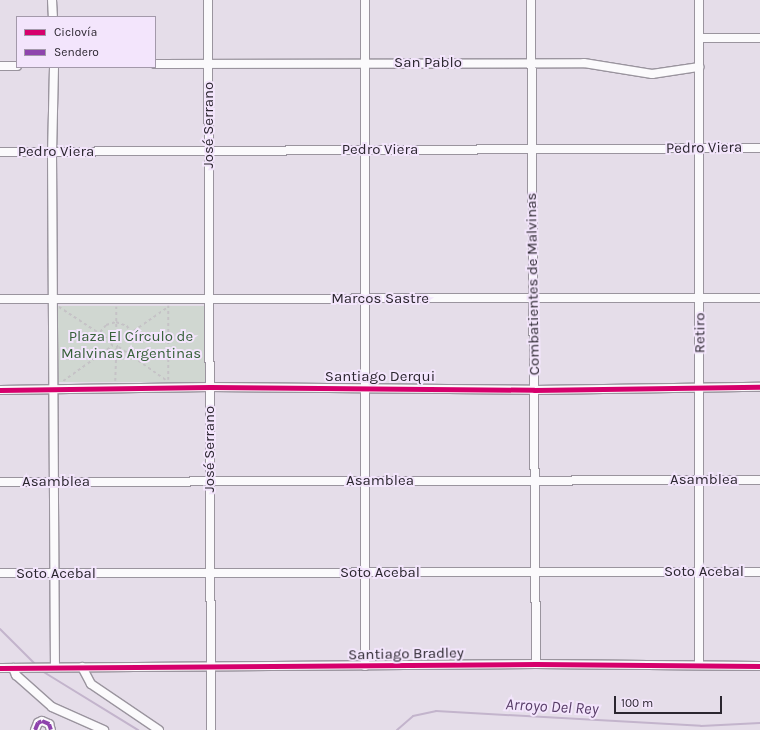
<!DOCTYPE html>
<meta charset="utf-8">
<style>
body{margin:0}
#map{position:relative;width:760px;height:730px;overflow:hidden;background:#e5dde9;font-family:Karla,sans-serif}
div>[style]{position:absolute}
.green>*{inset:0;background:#d0d7d1;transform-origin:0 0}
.stream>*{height:2px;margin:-1px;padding:0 1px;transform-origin:1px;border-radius:1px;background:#c3b4cc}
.path>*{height:1.5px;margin-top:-0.75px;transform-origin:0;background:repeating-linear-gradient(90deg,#c5c2c6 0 3px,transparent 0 6px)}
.roads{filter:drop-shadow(1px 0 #9a949e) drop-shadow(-1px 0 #9a949e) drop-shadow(0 1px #9a949e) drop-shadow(0 -1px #9a949e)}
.minor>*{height:8px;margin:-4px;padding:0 4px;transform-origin:4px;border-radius:4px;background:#fbfafc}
.quiet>*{height:4px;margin-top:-2px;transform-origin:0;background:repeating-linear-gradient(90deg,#8e44ad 0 8px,transparent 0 12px)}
.cycleway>*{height:5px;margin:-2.5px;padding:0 2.5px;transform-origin:2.5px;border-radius:2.5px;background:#d6006c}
span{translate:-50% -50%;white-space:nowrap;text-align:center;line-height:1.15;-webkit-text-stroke:4px #f3e5fc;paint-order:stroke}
.street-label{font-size:15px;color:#2b262f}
.park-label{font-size:15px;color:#38613a}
.water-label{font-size:16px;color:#573c67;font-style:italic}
.legend{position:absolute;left:16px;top:16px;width:140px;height:52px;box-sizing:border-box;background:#f3e5fc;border:1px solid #a399aa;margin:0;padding:5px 7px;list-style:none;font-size:12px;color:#2b262f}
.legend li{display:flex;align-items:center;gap:8px;height:20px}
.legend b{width:20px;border:1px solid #a399aa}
.scale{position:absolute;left:614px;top:696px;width:108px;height:18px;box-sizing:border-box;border:2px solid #2b262f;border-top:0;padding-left:5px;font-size:12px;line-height:14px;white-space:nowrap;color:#2b262f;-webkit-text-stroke:3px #f3e5fc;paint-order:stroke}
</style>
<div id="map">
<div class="green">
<i style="left:57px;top:306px;width:149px;height:76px"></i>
</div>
<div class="stream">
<i style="left:0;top:629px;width:51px;rotate:45deg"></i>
<i style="left:42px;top:671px;width:113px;rotate:31.6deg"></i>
<i style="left:397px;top:730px;width:21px;rotate:-41deg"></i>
<i style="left:413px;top:716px;width:24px;rotate:-12deg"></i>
<i style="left:436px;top:711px;width:265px;rotate:3.2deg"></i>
<i style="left:701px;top:726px;width:59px;rotate:-2.9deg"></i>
</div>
<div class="path">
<i style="left:59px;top:307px;width:62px;rotate:33.2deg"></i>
<i style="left:100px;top:332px;width:9px;rotate:-49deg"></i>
<i style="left:106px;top:325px;width:10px;rotate:-17deg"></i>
<i style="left:116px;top:322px;width:12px;rotate:20deg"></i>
<i style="left:127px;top:326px;width:7px;rotate:56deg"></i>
<i style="left:116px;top:339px;width:32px;rotate:-90deg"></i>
<i style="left:119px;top:341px;width:60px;rotate:-34.8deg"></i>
<i style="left:119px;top:347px;width:57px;rotate:35.1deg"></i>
<i style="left:168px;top:380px;width:74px;rotate:-90deg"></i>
<i style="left:63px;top:381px;width:60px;rotate:-35.5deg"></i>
<i style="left:115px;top:381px;width:33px;rotate:-88deg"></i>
<i style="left:116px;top:348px;width:6px;rotate:-51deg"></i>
<i style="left:120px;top:343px;width:6px;rotate:-141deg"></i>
<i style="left:115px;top:339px;width:6px;rotate:129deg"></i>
<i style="left:111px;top:344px;width:6px;rotate:39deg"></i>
</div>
<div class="roads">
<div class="minor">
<i style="left:52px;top:0;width:17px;rotate:87deg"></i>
<i style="left:208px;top:0;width:730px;rotate:89.76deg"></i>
<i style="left:365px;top:0;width:666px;rotate:90deg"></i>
<i style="left:531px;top:0;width:664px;rotate:89.57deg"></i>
<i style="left:700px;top:38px;width:60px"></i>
<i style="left:155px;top:64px;width:429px;rotate:-0.1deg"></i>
<i style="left:584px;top:63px;width:69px;rotate:9.2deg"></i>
<i style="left:652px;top:74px;width:48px;rotate:-8.5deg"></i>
<i style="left:0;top:66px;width:17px"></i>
<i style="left:54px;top:67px;width:85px;rotate:91.3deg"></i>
<i style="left:52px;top:152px;width:515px;rotate:89.67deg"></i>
<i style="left:0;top:152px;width:760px;rotate:-0.3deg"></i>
<i style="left:0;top:299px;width:760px;rotate:-0.08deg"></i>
<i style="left:0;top:390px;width:210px;rotate:-0.8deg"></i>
<i style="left:210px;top:387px;width:324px;rotate:0.5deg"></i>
<i style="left:534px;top:390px;width:226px;rotate:-0.8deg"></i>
<i style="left:0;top:482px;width:760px;rotate:-0.15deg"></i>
<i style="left:0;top:573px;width:760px;rotate:-0.08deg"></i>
<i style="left:699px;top:665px;width:665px;rotate:-90deg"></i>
<i style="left:82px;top:667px;width:19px;rotate:62deg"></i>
<i style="left:91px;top:684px;width:82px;rotate:34.1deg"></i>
<i style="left:0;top:668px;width:536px;rotate:-0.43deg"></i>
<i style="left:536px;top:664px;width:224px;rotate:0.5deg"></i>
<i style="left:13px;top:668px;width:8px;rotate:67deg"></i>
<i style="left:16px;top:675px;width:48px;rotate:41.6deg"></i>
<i style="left:52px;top:707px;width:57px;rotate:23.9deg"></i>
<i style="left:35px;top:730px;width:8px;rotate:-67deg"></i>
<i style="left:38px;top:723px;width:4px;rotate:-27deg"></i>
<i style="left:42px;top:721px;width:8px;rotate:23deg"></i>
<i style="left:49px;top:724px;width:6px;rotate:72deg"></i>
</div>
</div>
<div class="quiet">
<i style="left:35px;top:730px;width:8px;rotate:-67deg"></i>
<i style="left:38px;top:723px;width:4px;rotate:-27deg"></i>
<i style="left:42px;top:721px;width:8px;rotate:23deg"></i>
<i style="left:49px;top:724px;width:6px;rotate:72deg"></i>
</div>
<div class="cycleway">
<i style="left:0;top:390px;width:210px;rotate:-0.8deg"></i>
<i style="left:210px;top:387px;width:324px;rotate:0.5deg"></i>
<i style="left:534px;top:390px;width:226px;rotate:-0.8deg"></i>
<i style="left:0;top:668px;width:536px;rotate:-0.43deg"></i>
<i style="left:536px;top:664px;width:224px;rotate:0.5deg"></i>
</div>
<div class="street-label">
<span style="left:428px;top:63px">San Pablo</span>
<span style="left:209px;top:125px;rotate:-90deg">José Serrano</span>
<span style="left:704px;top:148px;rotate:-1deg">Pedro Viera</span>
<span style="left:380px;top:150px">Pedro Viera</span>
<span style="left:56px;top:152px">Pedro Viera</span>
<span style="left:533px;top:284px;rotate:-91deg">Combatientes de Malvinas</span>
<span style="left:380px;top:299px">Marcos Sastre</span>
<span style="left:700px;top:333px;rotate:-90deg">Retiro</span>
<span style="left:380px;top:377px">Santiago Derqui</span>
<span style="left:210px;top:449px;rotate:-90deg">José Serrano</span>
<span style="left:704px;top:480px">Asamblea</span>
<span style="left:380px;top:481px">Asamblea</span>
<span style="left:56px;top:482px">Asamblea</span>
<span style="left:704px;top:572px">Soto Acebal</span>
<span style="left:380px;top:573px">Soto Acebal</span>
<span style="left:56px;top:574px">Soto Acebal</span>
<span style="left:406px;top:654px;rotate:-1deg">Santiago Bradley</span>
</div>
<div class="park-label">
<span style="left:131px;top:345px">Plaza El Círculo de<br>Malvinas Argentinas</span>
</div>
<div class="water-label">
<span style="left:552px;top:707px;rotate:3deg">Arroyo Del Rey</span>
</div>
<ul class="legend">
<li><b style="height:5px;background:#d6006c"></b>Ciclovía</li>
<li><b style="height:5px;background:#8e44ad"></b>Sendero</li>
</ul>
<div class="scale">100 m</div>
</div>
